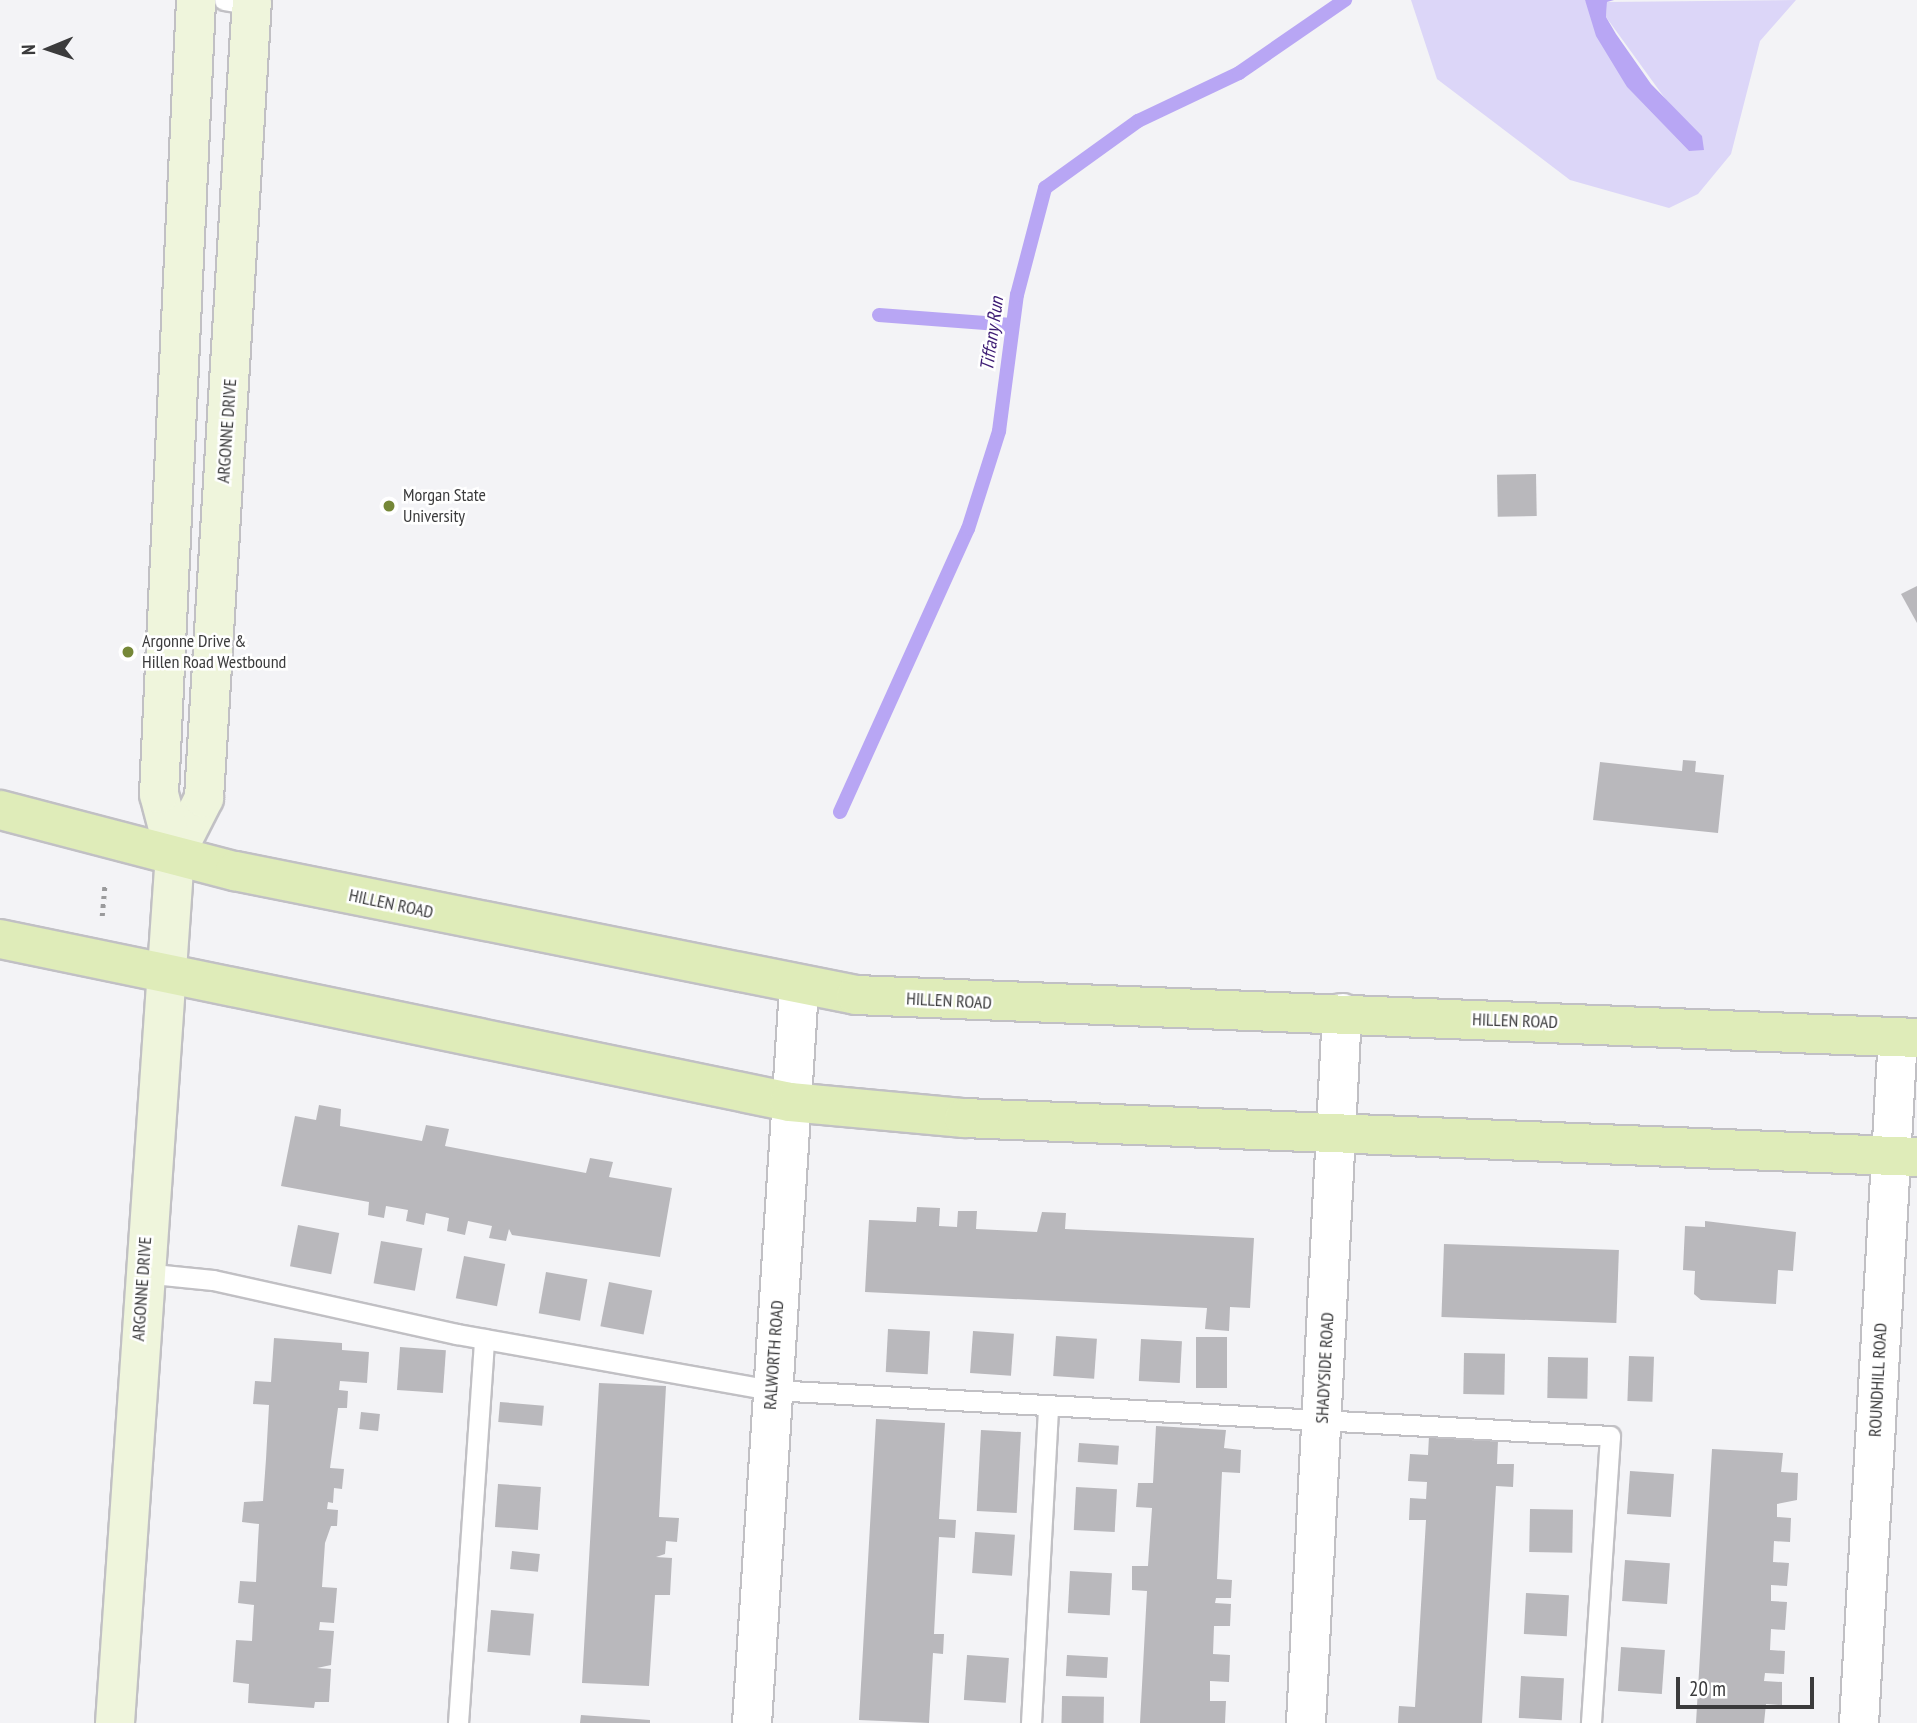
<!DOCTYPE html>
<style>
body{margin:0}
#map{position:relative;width:1917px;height:1723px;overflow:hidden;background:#f3f3f6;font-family:"PT Sans Narrow",sans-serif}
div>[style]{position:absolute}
.green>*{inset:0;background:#dcd6f8}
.water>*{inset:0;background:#b8a6f4}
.stream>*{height:14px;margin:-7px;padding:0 7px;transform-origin:7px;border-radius:7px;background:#b8a6f4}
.building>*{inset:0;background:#b9b8bc;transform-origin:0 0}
.path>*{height:4.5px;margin-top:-2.25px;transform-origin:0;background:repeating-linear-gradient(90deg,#9a9a9c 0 3.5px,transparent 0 8.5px)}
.roads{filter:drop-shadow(2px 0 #c1c0c4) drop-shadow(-2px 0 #c1c0c4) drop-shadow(0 2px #c1c0c4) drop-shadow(0 -2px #c1c0c4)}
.service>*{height:19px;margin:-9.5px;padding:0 9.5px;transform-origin:9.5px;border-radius:9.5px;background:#fff}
.minor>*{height:38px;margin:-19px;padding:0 19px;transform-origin:19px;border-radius:19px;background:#fff}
.secondary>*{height:38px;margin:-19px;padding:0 19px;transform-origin:19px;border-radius:19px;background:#eff5dc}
.primary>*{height:38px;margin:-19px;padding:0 19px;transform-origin:19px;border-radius:19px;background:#dfecb9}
.dots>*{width:19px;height:19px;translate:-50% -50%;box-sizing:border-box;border:4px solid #fff;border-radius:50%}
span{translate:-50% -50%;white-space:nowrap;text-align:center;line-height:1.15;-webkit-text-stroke:5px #fff;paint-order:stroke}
.street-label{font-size:18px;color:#3b3b3c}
.poi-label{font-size:18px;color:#3b3b3c}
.left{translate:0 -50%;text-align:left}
.water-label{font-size:19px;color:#3c1b73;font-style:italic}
.north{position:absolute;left:14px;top:14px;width:70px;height:70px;-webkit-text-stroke:5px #fff;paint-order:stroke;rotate:268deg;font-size:19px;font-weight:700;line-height:28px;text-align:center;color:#3b3b3c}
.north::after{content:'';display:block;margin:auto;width:24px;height:32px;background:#3b3b3c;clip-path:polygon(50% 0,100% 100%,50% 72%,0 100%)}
.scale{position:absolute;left:1676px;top:1677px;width:138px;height:32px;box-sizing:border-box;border:4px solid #3b3b3c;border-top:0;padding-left:9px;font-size:21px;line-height:24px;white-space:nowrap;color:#3b3b3c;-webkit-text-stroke:5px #fff;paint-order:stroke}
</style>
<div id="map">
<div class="green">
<i style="clip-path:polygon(1411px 0,1585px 0,1627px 87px,1689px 151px,1669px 104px,1606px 17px,1607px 2px,1796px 0,1760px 41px,1731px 154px,1698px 194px,1669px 208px,1570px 180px,1437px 79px)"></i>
</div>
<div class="water">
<i style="clip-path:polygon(1585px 0,1614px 0,1607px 2px,1606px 17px,1616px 34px,1651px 84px,1702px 136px,1704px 150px,1689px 151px,1627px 87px,1596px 36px)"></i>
</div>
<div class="stream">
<i style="left:879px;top:315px;width:133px;rotate:4.3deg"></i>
<i style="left:840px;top:812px;width:311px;rotate:-65.7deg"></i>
<i style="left:968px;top:529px;width:103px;rotate:-72.4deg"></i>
<i style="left:999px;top:431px;width:137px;rotate:-82.5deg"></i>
<i style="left:1017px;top:295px;width:111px;rotate:-75.3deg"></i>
<i style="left:1045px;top:188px;width:115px;rotate:-35.8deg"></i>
<i style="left:1138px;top:121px;width:112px;rotate:-25.4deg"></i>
<i style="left:1239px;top:73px;width:129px;rotate:-34.6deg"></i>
</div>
<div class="building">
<i style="left:1536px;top:474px;width:42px;height:39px;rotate:89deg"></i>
<i style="clip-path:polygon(1917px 586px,1917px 623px,1901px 594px)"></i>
<i style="clip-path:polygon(1683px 760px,1696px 761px,1695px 772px,1724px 775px,1718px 833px,1593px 820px,1600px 762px,1682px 771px)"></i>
<i style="clip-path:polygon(319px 1105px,341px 1109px,340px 1126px,422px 1141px,426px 1125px,449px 1129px,445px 1146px,586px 1173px,590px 1158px,613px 1162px,609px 1177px,672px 1188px,660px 1257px,512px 1235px,509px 1229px,506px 1241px,489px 1238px,492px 1226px,468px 1221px,465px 1235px,447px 1231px,449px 1218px,426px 1213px,424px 1225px,406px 1221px,408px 1210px,386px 1206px,384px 1218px,368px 1215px,369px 1202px,281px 1186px,295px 1116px,316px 1120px)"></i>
<i style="clip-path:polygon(917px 1207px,940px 1208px,939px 1226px,957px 1227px,958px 1211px,977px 1211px,976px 1229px,1037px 1232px,1042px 1212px,1066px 1213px,1065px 1229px,1254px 1238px,1250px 1308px,1230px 1307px,1229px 1331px,1205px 1329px,1207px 1308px,865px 1292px,869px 1220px,916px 1222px)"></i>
<i style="clip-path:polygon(1705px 1221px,1796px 1232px,1793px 1271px,1778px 1270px,1776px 1304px,1701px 1300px,1694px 1294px,1695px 1271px,1683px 1270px,1685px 1226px,1705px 1227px)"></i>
<i style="left:298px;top:1225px;width:42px;height:42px;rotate:11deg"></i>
<i style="left:381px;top:1241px;width:42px;height:43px;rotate:10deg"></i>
<i style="left:1444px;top:1244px;width:175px;height:73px;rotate:2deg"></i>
<i style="left:464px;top:1256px;width:42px;height:43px;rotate:11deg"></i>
<i style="left:546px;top:1272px;width:42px;height:42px;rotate:10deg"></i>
<i style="left:609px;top:1282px;width:44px;height:45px;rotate:11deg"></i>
<i style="left:888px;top:1329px;width:42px;height:43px;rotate:3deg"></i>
<i style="left:973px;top:1331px;width:41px;height:42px;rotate:4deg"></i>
<i style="left:1056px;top:1336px;width:41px;height:40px;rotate:4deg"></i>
<i style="left:1196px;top:1337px;width:31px;height:51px"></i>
<i style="clip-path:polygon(274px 1338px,342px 1343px,342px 1350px,369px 1352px,367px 1383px,340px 1381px,339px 1390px,348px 1391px,347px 1408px,338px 1408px,330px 1468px,344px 1469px,342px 1489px,334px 1488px,333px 1503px,328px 1502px,327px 1509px,338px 1510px,337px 1526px,331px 1526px,325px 1543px,322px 1587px,337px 1588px,334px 1623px,320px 1622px,319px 1630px,334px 1631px,331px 1665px,317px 1668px,331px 1669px,329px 1702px,315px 1702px,314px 1708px,248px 1703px,249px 1684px,233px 1682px,236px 1640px,252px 1641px,253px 1621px,254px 1605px,238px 1603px,240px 1581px,256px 1582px,258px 1541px,259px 1524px,242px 1522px,244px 1502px,263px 1501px,266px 1459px,269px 1405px,253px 1404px,255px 1381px,271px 1382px)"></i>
<i style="left:1141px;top:1339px;width:41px;height:42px;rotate:3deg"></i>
<i style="left:400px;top:1347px;width:46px;height:43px;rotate:4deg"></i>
<i style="left:1464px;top:1353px;width:41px;height:41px;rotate:1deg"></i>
<i style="left:1629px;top:1356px;width:25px;height:45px;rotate:2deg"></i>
<i style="left:1548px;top:1357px;width:40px;height:41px;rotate:1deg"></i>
<i style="clip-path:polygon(599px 1383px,666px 1386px,659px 1517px,679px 1518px,677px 1542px,666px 1541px,665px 1554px,656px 1557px,672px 1558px,670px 1595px,655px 1595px,649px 1686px,582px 1683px)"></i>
<i style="left:500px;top:1402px;width:44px;height:20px;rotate:5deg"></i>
<i style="left:361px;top:1412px;width:19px;height:17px;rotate:6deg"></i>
<i style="clip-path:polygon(876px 1419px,945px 1423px,939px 1519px,956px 1520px,955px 1538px,939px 1537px,934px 1634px,944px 1634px,943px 1654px,933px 1653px,929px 1723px,859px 1720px)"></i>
<i style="clip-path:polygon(1156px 1426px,1226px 1430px,1224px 1448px,1241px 1450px,1240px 1473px,1222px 1472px,1217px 1579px,1232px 1580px,1231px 1598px,1216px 1598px,1215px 1603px,1231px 1604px,1230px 1626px,1214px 1626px,1213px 1654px,1230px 1655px,1229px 1682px,1210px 1681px,1210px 1701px,1226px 1701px,1225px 1723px,1140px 1723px,1147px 1591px,1132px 1590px,1132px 1566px,1148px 1566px,1152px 1508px,1136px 1507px,1138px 1483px,1153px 1483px)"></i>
<i style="left:981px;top:1430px;width:40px;height:81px;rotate:3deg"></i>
<i style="clip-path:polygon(1429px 1436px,1498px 1441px,1497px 1464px,1514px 1464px,1513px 1487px,1496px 1486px,1482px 1723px,1398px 1723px,1399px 1706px,1415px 1707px,1426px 1520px,1409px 1520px,1410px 1498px,1426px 1499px,1427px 1482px,1408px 1481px,1410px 1454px,1428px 1455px)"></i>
<i style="left:1079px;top:1443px;width:40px;height:19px;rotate:4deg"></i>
<i style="clip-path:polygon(1712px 1449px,1783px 1453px,1781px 1472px,1798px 1473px,1797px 1500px,1777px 1504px,1777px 1517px,1791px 1518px,1790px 1542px,1774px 1541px,1773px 1562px,1789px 1563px,1787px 1586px,1771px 1585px,1771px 1601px,1787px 1602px,1785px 1630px,1771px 1629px,1770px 1650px,1785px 1651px,1784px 1674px,1765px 1673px,1764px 1681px,1782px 1682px,1782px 1705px,1766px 1704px,1764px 1723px,1696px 1723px)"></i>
<i style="left:1630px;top:1471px;width:44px;height:43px;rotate:4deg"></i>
<i style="left:498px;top:1484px;width:43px;height:43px;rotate:4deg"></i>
<i style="left:1076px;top:1487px;width:41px;height:43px;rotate:3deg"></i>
<i style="left:1530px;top:1509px;width:43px;height:43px;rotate:1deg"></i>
<i style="left:975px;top:1532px;width:40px;height:41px;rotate:4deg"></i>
<i style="left:512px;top:1551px;width:28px;height:18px;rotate:6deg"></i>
<i style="left:1625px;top:1560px;width:45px;height:41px;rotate:4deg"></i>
<i style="left:1070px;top:1571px;width:42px;height:42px;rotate:3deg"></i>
<i style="left:1526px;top:1593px;width:43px;height:41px;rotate:3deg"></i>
<i style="left:491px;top:1610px;width:43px;height:42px;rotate:5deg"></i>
<i style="left:1621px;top:1647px;width:44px;height:44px;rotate:4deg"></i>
<i style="left:967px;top:1655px;width:42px;height:45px;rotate:4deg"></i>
<i style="left:1067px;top:1655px;width:41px;height:21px;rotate:3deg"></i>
<i style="left:1521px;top:1676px;width:43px;height:42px;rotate:3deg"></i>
<i style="left:1062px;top:1696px;width:42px;height:27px;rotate:1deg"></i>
<i style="clip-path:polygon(581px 1715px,650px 1720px,650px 1723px,580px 1723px)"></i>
</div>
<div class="path">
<i style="left:102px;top:916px;width:32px;rotate:-85deg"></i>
</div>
<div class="roads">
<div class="service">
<i style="left:224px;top:0;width:28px;rotate:10deg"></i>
<i style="left:143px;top:1273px;width:70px;rotate:5.7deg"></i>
<i style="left:213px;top:1280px;width:250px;rotate:12.5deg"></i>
<i style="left:457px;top:1334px;width:320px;rotate:10.1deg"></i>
<i style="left:772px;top:1390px;width:839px;rotate:3.14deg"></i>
<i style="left:1610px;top:1436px;width:288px;rotate:93.8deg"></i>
<i style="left:458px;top:1723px;width:385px;rotate:-86.1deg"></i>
<i style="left:1031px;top:1723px;width:315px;rotate:-86.9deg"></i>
</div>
<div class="minor">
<i style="left:752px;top:1723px;width:737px;rotate:-86.34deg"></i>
<i style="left:1306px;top:1723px;width:711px;rotate:-87.1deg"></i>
<i style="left:1859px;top:1723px;width:687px;rotate:-86.75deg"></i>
</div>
<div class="secondary">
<i style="left:175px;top:855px;width:64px;rotate:-63deg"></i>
<i style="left:204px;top:798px;width:799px;rotate:-86.56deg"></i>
<i style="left:115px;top:1723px;width:870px;rotate:-86.05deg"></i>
<i style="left:175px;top:855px;width:63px;rotate:-104.7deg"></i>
<i style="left:159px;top:794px;width:795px;rotate:-87.33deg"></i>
</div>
<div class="primary">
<i style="left:0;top:810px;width:243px;rotate:14.6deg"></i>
<i style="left:235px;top:871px;width:633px;rotate:11.29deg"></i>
<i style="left:856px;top:995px;width:1062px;rotate:2.32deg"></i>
<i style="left:0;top:939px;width:807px;rotate:11.66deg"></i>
<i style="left:790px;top:1102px;width:175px;rotate:5.3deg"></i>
<i style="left:964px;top:1118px;width:954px;rotate:2.34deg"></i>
</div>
</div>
<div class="dots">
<i style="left:389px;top:506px;background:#758737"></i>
<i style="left:128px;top:652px;background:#758737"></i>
</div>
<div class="street-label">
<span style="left:227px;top:431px;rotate:-86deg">ARGONNE DRIVE</span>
<span style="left:391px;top:904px;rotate:12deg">HILLEN ROAD</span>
<span style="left:949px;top:1001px;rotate:3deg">HILLEN ROAD</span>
<span style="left:1515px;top:1021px;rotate:2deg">HILLEN ROAD</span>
<span style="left:142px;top:1289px;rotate:-86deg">ARGONNE DRIVE</span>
<span style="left:774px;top:1355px;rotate:-86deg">RALWORTH ROAD</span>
<span style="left:1325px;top:1368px;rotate:-87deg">SHADYSIDE ROAD</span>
<span style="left:1878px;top:1380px;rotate:-87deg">ROUNDHILL ROAD</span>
</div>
<div class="poi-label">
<span class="left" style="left:403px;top:506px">Morgan State<br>University</span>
<span class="left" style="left:142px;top:652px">Argonne Drive &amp;<br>Hillen Road Westbound</span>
</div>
<div class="water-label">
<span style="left:992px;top:334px;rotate:-82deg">Tiffany Run</span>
</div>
<div class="north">N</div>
<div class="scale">20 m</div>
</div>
